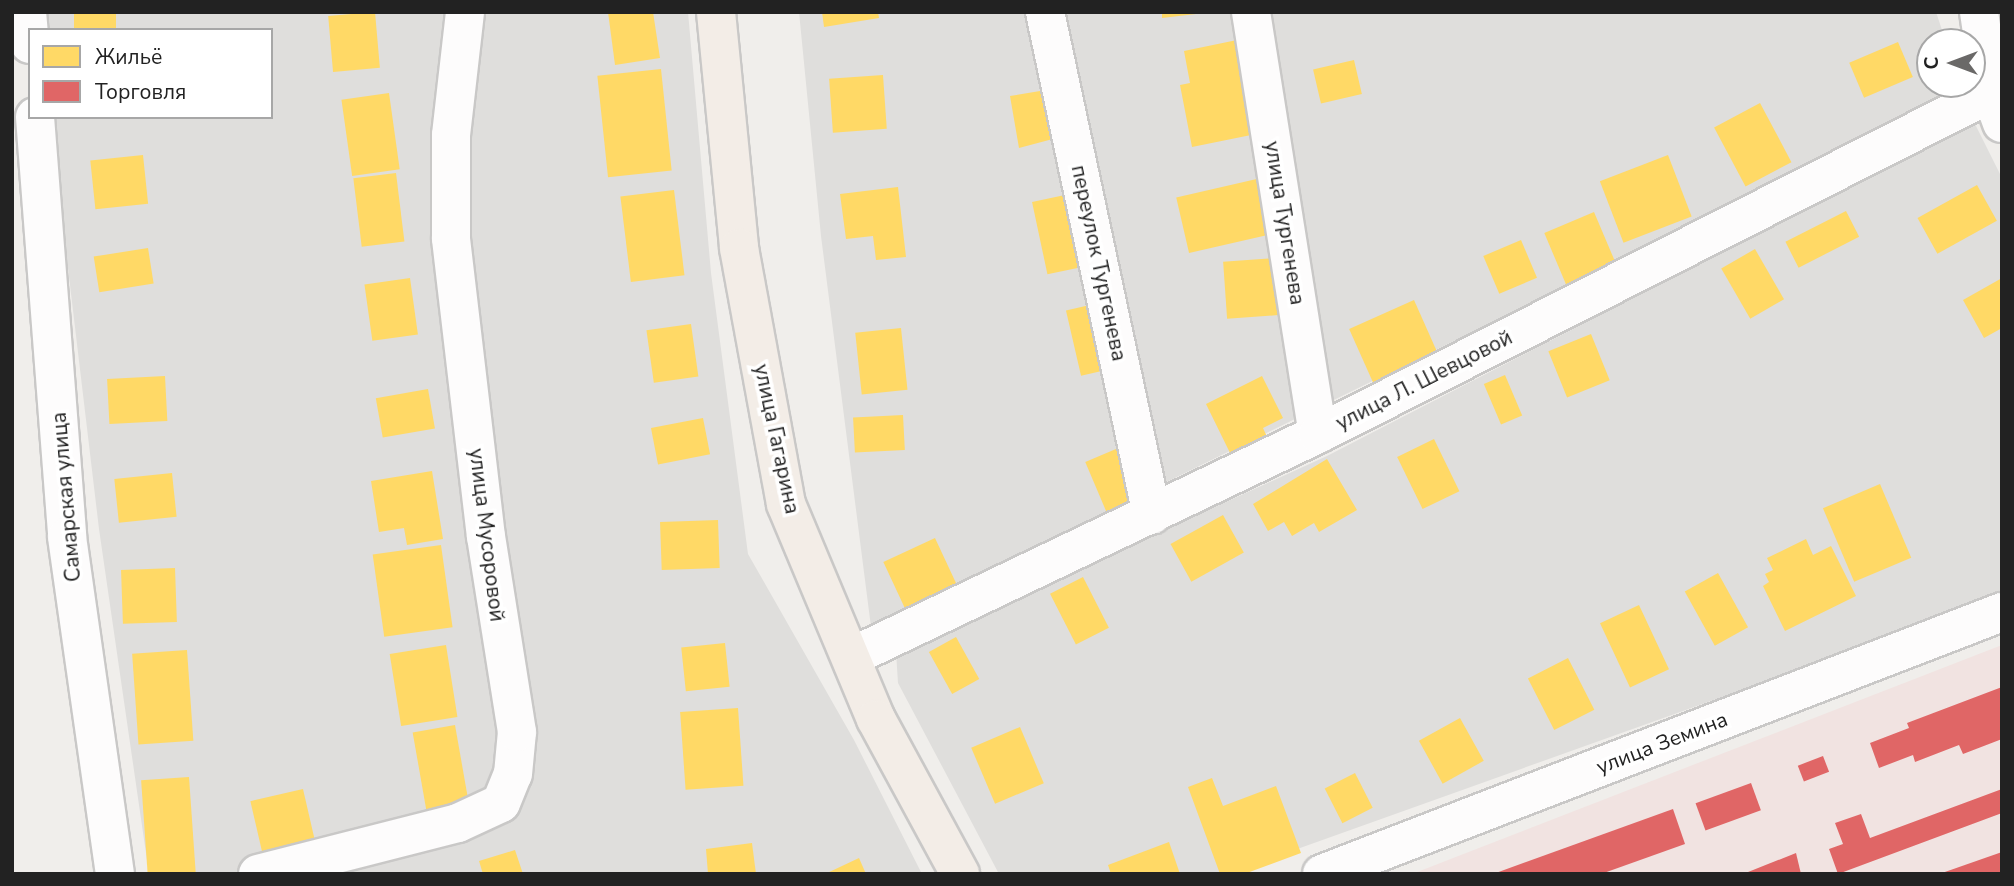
<!DOCTYPE html>
<meta charset="utf-8">
<style>
body{margin:0}
#map{position:relative;width:2014px;height:886px;overflow:hidden;background:#f0eeeb;font-family:"Nunito Sans",sans-serif}
div>[style]{position:absolute}
.residential>*{inset:0;background:#dfdedc}
.commercial>*{inset:0;background:#f1e3e1}
.homes>*{inset:0;background:#ffd966;transform-origin:0 0}
.shops>*{inset:0;background:#e06666;transform-origin:0 0}
.roads{filter:drop-shadow(2px 0 #c9c8c7) drop-shadow(-2px 0 #c9c8c7) drop-shadow(0 2px #c9c8c7) drop-shadow(0 -2px #c9c8c7)}
.minor>*{height:38px;margin:-19px;padding:0 19px;transform-origin:19px;border-radius:19px;background:#fdfcfc}
.major>*{height:38px;margin:-19px;padding:0 19px;transform-origin:19px;border-radius:19px;background:#f3ede7}
span{translate:-50% -50%;white-space:nowrap;text-align:center;line-height:1.15;-webkit-text-stroke:7px #fff;paint-order:stroke}
.street-label{font-size:21px;color:#222}
.frame{position:absolute;inset:0;border:14px solid #222;pointer-events:none}
.legend{position:absolute;left:28px;top:28px;width:245px;height:91px;box-sizing:border-box;background:#fff;border:2px solid #a7a7a7;margin:0;padding:9px 12px;list-style:none;font-size:21px;color:#222}
.legend li{display:flex;align-items:center;gap:14px;height:35px}
.legend b{width:35px;border:2px solid #a7a7a7}
.north{position:absolute;left:1916px;top:28px;width:70px;height:70px;box-sizing:border-box;background:#fff;border:2px solid #a7a7a7;border-radius:50%;rotate:270deg;font-size:19px;font-weight:700;line-height:28px;text-align:center;color:#222}
.north::after{content:'';display:block;margin:auto;width:24px;height:32px;background:#6a6968;clip-path:polygon(50% 0,100% 100%,50% 72%,0 100%)}
</style>
<div id="map">
<div class="residential">
<i style="clip-path:polygon(38px 12px,688px 12px,711px 273px,748px 554px,854px 740px,922px 874px,149px 874px,99px 529px,50px 117px,271px 117px,271px 30px,40px 30px)"></i>
<i style="clip-path:polygon(799px 12px,1936px 12px,1946px 42px,1930px 42px,1930px 84px,1960px 84px,1962px 92px,871px 627px,821px 236px)"></i>
<i style="clip-path:polygon(1974px 122px,2002px 178px,2002px 597px,1227px 874px,999px 874px,898px 683px,896px 652px,1327px 456px)"></i>
</div>
<div class="commercial">
<i style="clip-path:polygon(2002px 645px,2002px 874px,1412px 874px)"></i>
</div>
<div class="homes">
<i style="left:74px;top:12px;width:42px;height:18px"></i>
<i style="left:375px;top:12px;width:56px;height:47px;rotate:85deg"></i>
<i style="clip-path:polygon(608px 12px,653px 12px,660px 58px,615px 65px)"></i>
<i style="clip-path:polygon(822px 12px,878px 12px,879px 18px,824px 27px)"></i>
<i style="clip-path:polygon(1162px 12px,1196px 12px,1196px 14px,1162px 18px)"></i>
<i style="clip-path:polygon(1237px 40px,1256px 134px,1192px 147px,1180px 85px,1190px 83px,1184px 51px)"></i>
<i style="left:1898px;top:42px;width:38px;height:53px;rotate:67deg"></i>
<i style="left:1354px;top:60px;width:35px;height:42px;rotate:77deg"></i>
<i style="left:661px;top:69px;width:102px;height:64px;rotate:84deg"></i>
<i style="left:883px;top:75px;width:54px;height:54px;rotate:86deg"></i>
<i style="clip-path:polygon(1052px 89px,1064px 136px,1019px 148px,1010px 96px)"></i>
<i style="left:389px;top:93px;width:77px;height:48px;rotate:82deg"></i>
<i style="left:1760px;top:103px;width:67px;height:52px;rotate:62deg"></i>
<i style="left:143px;top:155px;width:49px;height:53px;rotate:84deg"></i>
<i style="left:1668px;top:155px;width:66px;height:73px;rotate:69deg"></i>
<i style="left:396px;top:173px;width:69px;height:43px;rotate:83deg"></i>
<i style="left:1261px;top:178px;width:57px;height:87px;rotate:77deg"></i>
<i style="left:1977px;top:185px;width:41px;height:68px;rotate:61deg"></i>
<i style="clip-path:polygon(898px 187px,906px 257px,876px 260px,873px 236px,846px 239px,840px 194px)"></i>
<i style="left:674px;top:190px;width:86px;height:54px;rotate:83deg"></i>
<i style="left:1079px;top:192px;width:74px;height:48px;rotate:78deg"></i>
<i style="left:1846px;top:211px;width:29px;height:68px;rotate:63deg"></i>
<i style="left:1594px;top:212px;width:65px;height:54px;rotate:67deg"></i>
<i style="left:1521px;top:240px;width:41px;height:41px;rotate:67deg"></i>
<i style="left:148px;top:248px;width:36px;height:55px;rotate:81deg"></i>
<i style="left:1755px;top:249px;width:58px;height:39px;rotate:60deg"></i>
<i style="left:1277px;top:258px;width:57px;height:54px;rotate:86deg"></i>
<i style="left:410px;top:278px;width:57px;height:46px;rotate:82deg"></i>
<i style="clip-path:polygon(2002px 278px,2002px 328px,1984px 338px,1963px 300px)"></i>
<i style="left:1414px;top:300px;width:64px;height:71px;rotate:66deg"></i>
<i style="left:1103px;top:302px;width:67px;height:38px;rotate:77deg"></i>
<i style="left:691px;top:324px;width:53px;height:45px;rotate:82deg"></i>
<i style="left:901px;top:328px;width:62px;height:46px;rotate:84deg"></i>
<i style="left:1591px;top:334px;width:50px;height:46px;rotate:68deg"></i>
<i style="left:1505px;top:375px;width:44px;height:23px;rotate:67deg"></i>
<i style="left:165px;top:376px;width:45px;height:58px;rotate:87deg"></i>
<i style="clip-path:polygon(1262px 376px,1283px 418px,1263px 428px,1268px 439px,1232px 457px,1206px 404px)"></i>
<i style="left:428px;top:389px;width:40px;height:53px;rotate:80deg"></i>
<i style="left:903px;top:415px;width:35px;height:50px;rotate:87deg"></i>
<i style="left:703px;top:418px;width:37px;height:53px;rotate:79deg"></i>
<i style="left:1434px;top:439px;width:58px;height:41px;rotate:64deg"></i>
<i style="left:1123px;top:446px;width:59px;height:41px;rotate:67deg"></i>
<i style="clip-path:polygon(1327px 459px,1357px 510px,1319px 532px,1314px 523px,1292px 536px,1284px 522px,1268px 531px,1253px 504px)"></i>
<i style="clip-path:polygon(432px 471px,443px 539px,407px 545px,404px 528px,379px 532px,371px 481px)"></i>
<i style="left:172px;top:473px;width:44px;height:58px;rotate:84deg"></i>
<i style="left:1880px;top:484px;width:80px;height:62px;rotate:67deg"></i>
<i style="left:1223px;top:515px;width:43px;height:60px;rotate:61deg"></i>
<i style="left:718px;top:520px;width:48px;height:58px;rotate:88deg"></i>
<i style="left:935px;top:538px;width:61px;height:57px;rotate:65deg"></i>
<i style="clip-path:polygon(1806px 539px,1813px 555px,1831px 546px,1856px 596px,1785px 631px,1763px 586px,1769px 582px,1765px 574px,1773px 570px,1767px 558px)"></i>
<i style="left:441px;top:545px;width:83px;height:69px;rotate:82deg"></i>
<i style="left:175px;top:568px;width:54px;height:54px;rotate:88deg"></i>
<i style="left:1718px;top:573px;width:62px;height:38px;rotate:61deg"></i>
<i style="left:1083px;top:577px;width:57px;height:37px;rotate:63deg"></i>
<i style="left:1639px;top:605px;width:71px;height:43px;rotate:65deg"></i>
<i style="left:956px;top:637px;width:48px;height:31px;rotate:61deg"></i>
<i style="left:725px;top:643px;width:44px;height:44px;rotate:84deg"></i>
<i style="left:446px;top:645px;width:73px;height:57px;rotate:81deg"></i>
<i style="left:187px;top:650px;width:91px;height:55px;rotate:86deg"></i>
<i style="left:1568px;top:658px;width:58px;height:45px;rotate:63deg"></i>
<i style="left:738px;top:708px;width:78px;height:58px;rotate:86deg"></i>
<i style="left:1460px;top:718px;width:49px;height:47px;rotate:61deg"></i>
<i style="left:455px;top:725px;width:88px;height:43px;rotate:80deg"></i>
<i style="left:1020px;top:727px;width:61px;height:53px;rotate:67deg"></i>
<i style="left:1355px;top:773px;width:39px;height:34px;rotate:63deg"></i>
<i style="left:189px;top:777px;width:97px;height:48px;rotate:86deg"></i>
<i style="clip-path:polygon(1212px 778px,1223px 806px,1276px 786px,1301px 853px,1244px 874px,1220px 874px,1188px 787px)"></i>
<i style="left:303px;top:789px;width:62px;height:54px;rotate:77deg"></i>
<i style="clip-path:polygon(1169px 842px,1180px 874px,1111px 874px,1108px 865px)"></i>
<i style="clip-path:polygon(752px 843px,756px 874px,708px 874px,706px 849px)"></i>
<i style="clip-path:polygon(515px 850px,523px 874px,483px 874px,479px 861px)"></i>
<i style="clip-path:polygon(859px 858px,866px 874px,825px 874px)"></i>
</div>
<div class="shops">
<i style="clip-path:polygon(2002px 687px,2002px 739px,1963px 754px,1959px 745px,1915px 762px,1913px 755px,1879px 768px,1870px 743px,1909px 728px,1907px 723px)"></i>
<i style="left:1823px;top:756px;width:17px;height:27px;rotate:69deg"></i>
<i style="left:1751px;top:783px;width:29px;height:59px;rotate:70deg"></i>
<i style="clip-path:polygon(2002px 789px,2002px 813px,1838px 874px,1829px 849px,1843px 844px,1835px 823px,1861px 814px,1870px 838px)"></i>
<i style="clip-path:polygon(1673px 809px,1685px 844px,1601px 874px,1493px 874px)"></i>
<i style="clip-path:polygon(2002px 852px,2002px 874px,1942px 874px,1942px 873px)"></i>
<i style="clip-path:polygon(1796px 853px,1801px 874px,1743px 874px)"></i>
</div>
<div class="roads">
<div class="minor">
<i style="left:27px;top:12px;width:32px;rotate:85deg"></i>
<i style="left:1045px;top:12px;width:514px;rotate:77.99deg"></i>
<i style="left:1251px;top:12px;width:427px;rotate:81deg"></i>
<i style="left:1979px;top:12px;width:82px;rotate:81.6deg"></i>
<i style="left:1991px;top:93px;width:32px;rotate:70deg"></i>
<i style="left:35px;top:117px;width:421px;rotate:85.6deg"></i>
<i style="left:67px;top:537px;width:340px;rotate:81.9deg"></i>
<i style="left:851px;top:657px;width:518px;rotate:-25.53deg"></i>
<i style="left:1318px;top:434px;width:754px;rotate:-26.87deg"></i>
<i style="left:258px;top:874px;width:206px;rotate:-14.3deg"></i>
<i style="left:458px;top:823px;width:47px;rotate:-24.9deg"></i>
<i style="left:501px;top:803px;width:31px;rotate:-68deg"></i>
<i style="left:513px;top:774px;width:42px;rotate:-84.6deg"></i>
<i style="left:517px;top:732px;width:197px;rotate:-99deg"></i>
<i style="left:486px;top:537px;width:301px;rotate:-96.7deg"></i>
<i style="left:451px;top:238px;width:103px;rotate:-90deg"></i>
<i style="left:451px;top:135px;width:124px;rotate:-83.5deg"></i>
<i style="left:1322px;top:874px;width:729px;rotate:-21.07deg"></i>
</div>
<div class="major">
<i style="left:716px;top:12px;width:237px;rotate:84.4deg"></i>
<i style="left:739px;top:248px;width:260px;rotate:79.6deg"></i>
<i style="left:786px;top:504px;width:233px;rotate:67.3deg"></i>
<i style="left:876px;top:719px;width:176px;rotate:61.5deg"></i>
</div>
</div>
<div class="street-label">
<span style="left:1285px;top:223px;rotate:81deg">улица Тургенева</span>
<span style="left:1099px;top:263px;rotate:78deg">переулок Тургенева</span>
<span style="left:1424px;top:380px;rotate:-27deg">улица Л. Шевцовой</span>
<span style="left:777px;top:439px;rotate:78deg">улица Гагарина</span>
<span style="left:66px;top:497px;rotate:-95deg">Самарская улица</span>
<span style="left:487px;top:535px;rotate:83deg">улица Мусоровой</span>
<span style="left:1662px;top:743px;rotate:-21deg">улица Земина</span>
</div>
<div class="frame"></div>
<ul class="legend">
<li><b style="height:19px;background:#ffd966"></b>Жильё</li>
<li><b style="height:19px;background:#e06666"></b>Торговля</li>
</ul>
<div class="north">С</div>
</div>
